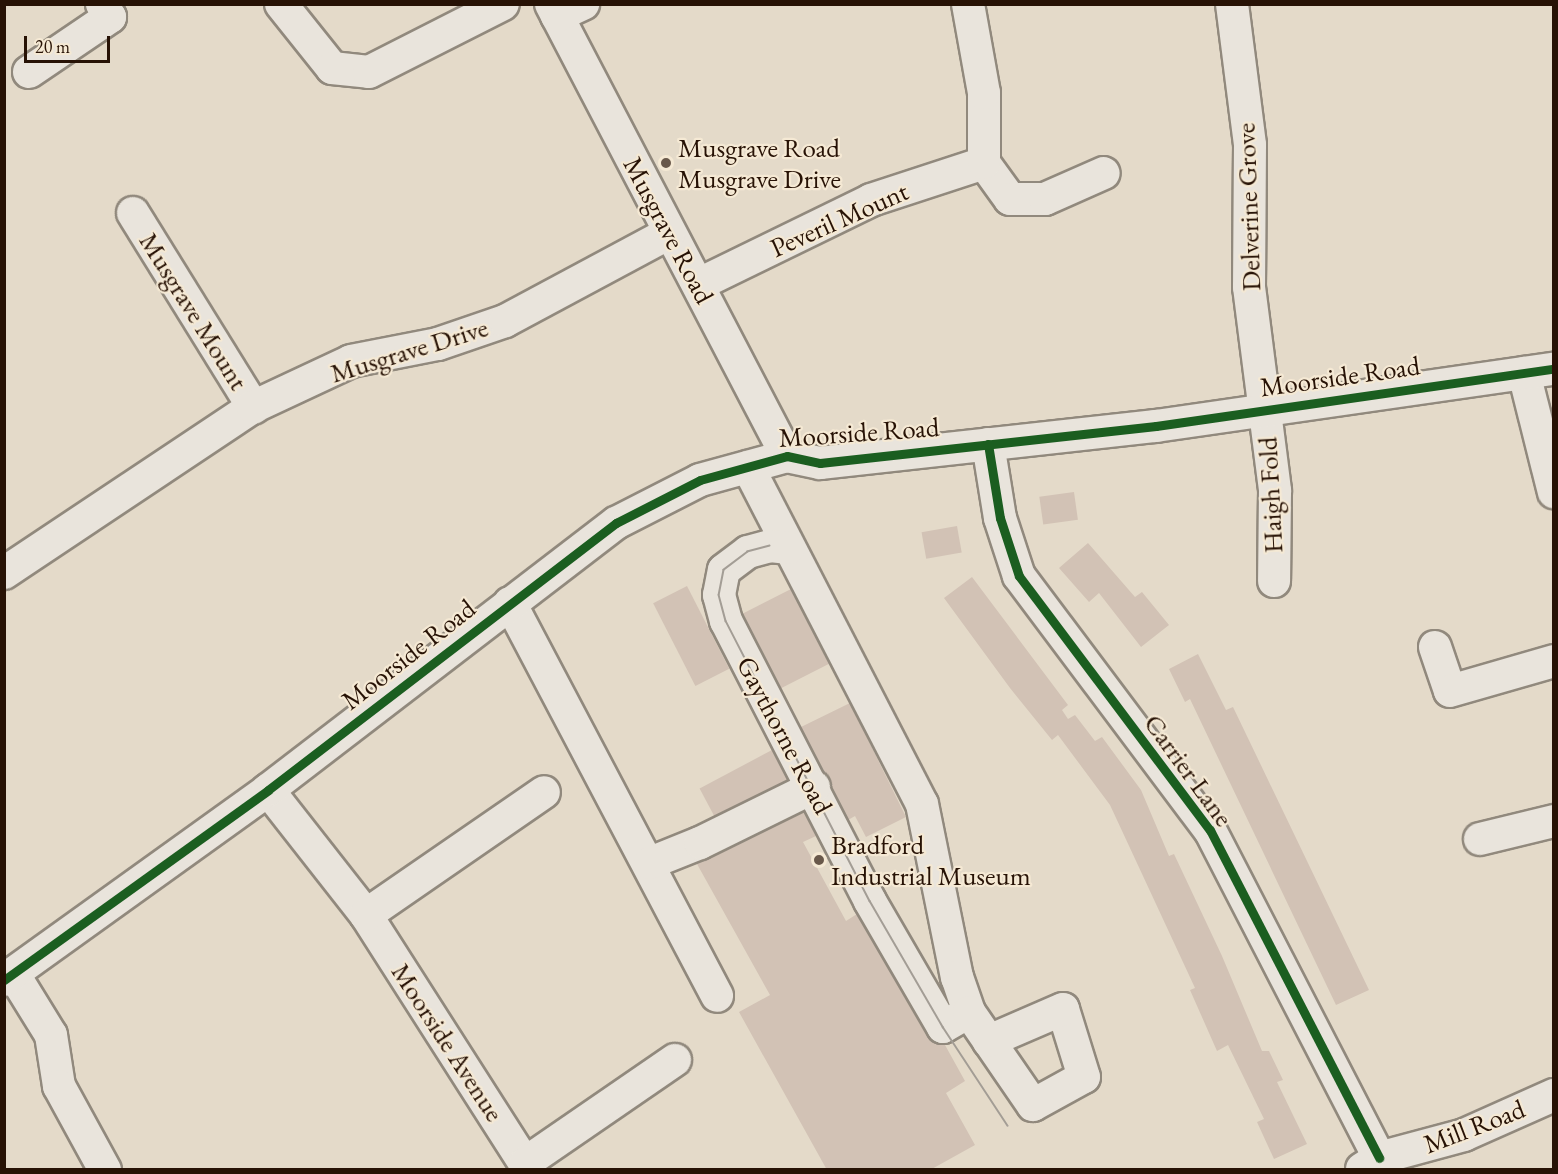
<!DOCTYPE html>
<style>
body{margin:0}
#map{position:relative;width:1558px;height:1174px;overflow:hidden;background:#e4dac9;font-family:"EB Garamond",serif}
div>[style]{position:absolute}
.building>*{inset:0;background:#d2c2b5;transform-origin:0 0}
.roads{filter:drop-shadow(2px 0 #91897d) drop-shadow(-2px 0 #91897d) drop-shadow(0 2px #91897d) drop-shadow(0 -2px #91897d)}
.minor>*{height:32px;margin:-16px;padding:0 16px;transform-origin:16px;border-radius:16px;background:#e9e4dc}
.tram>*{height:1.5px;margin:-0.75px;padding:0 0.75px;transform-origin:0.75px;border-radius:0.75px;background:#a39d95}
.cycleway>*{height:9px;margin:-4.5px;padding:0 4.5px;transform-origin:4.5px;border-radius:4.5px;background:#1b5e20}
.dots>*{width:16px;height:16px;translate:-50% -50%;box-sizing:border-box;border:3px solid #f5e9d4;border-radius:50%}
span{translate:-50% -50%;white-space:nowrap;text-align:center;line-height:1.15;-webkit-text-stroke:4.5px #f5e9d4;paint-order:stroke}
.poi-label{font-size:27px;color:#271205}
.left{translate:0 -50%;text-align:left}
.street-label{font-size:27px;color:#271205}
.frame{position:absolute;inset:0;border:6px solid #271205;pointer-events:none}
.scale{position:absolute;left:24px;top:36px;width:86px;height:27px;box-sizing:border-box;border:3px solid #271205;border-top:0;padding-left:8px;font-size:18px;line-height:21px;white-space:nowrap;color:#271205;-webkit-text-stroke:4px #f5e9d4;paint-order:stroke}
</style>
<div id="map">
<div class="building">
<i style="left:1074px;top:492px;width:28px;height:35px;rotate:82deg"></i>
<i style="left:957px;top:526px;width:27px;height:36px;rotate:80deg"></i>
<i style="clip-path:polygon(1088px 543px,1135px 597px,1142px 592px,1169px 625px,1141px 647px,1099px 593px,1089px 602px,1059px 568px)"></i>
<i style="clip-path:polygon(972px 577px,1068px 705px,1062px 710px,1068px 719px,1075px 715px,1095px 741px,1102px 737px,1141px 790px,1169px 856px,1174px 854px,1222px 956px,1262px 1051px,1269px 1051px,1283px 1080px,1277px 1082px,1307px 1144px,1274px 1159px,1257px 1122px,1264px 1119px,1228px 1045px,1217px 1051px,1190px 990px,1195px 988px,1110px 805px,1058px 735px,1052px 740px,1010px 688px,944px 598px)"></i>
<i style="left:687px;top:586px;width:93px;height:38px;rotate:63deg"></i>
<i style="left:791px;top:589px;width:84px;height:54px;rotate:63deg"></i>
<i style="clip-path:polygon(1198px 654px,1226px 710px,1233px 707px,1369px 990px,1336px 1005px,1190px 699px,1185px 702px,1169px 669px)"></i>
<i style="clip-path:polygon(850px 703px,906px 817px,866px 837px,855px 816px,848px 820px,801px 727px)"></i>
<i style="left:772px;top:750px;width:34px;height:82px;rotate:62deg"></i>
<i style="clip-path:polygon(804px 812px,816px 836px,803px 842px,846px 921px,857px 914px,927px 1036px,935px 1043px,945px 1045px,965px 1081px,946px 1093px,975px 1145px,930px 1170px,827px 1170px,739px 1012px,770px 995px,697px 864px)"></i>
</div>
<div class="roads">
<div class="minor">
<i style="left:281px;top:4px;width:82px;rotate:51.4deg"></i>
<i style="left:332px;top:68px;width:37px;rotate:6deg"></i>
<i style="left:369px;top:72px;width:150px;rotate:-26.9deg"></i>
<i style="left:551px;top:4px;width:510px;rotate:62.43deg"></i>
<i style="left:1232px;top:4px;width:142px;rotate:82.7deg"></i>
<i style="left:1250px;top:145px;width:142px;rotate:90.4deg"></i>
<i style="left:1249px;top:287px;width:206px;rotate:82.7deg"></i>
<i style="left:1275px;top:491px;width:90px;rotate:90.6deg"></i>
<i style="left:557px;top:16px;width:29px;rotate:-25deg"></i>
<i style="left:29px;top:72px;width:98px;rotate:-34.2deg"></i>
<i style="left:110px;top:17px;width:15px;rotate:-122deg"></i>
<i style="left:984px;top:163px;width:44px;rotate:54.2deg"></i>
<i style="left:1010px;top:199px;width:35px"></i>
<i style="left:1045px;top:199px;width:64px;rotate:-23.8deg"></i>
<i style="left:133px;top:213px;width:229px;rotate:58.2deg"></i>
<i style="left:699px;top:284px;width:191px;rotate:-26deg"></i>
<i style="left:871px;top:200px;width:119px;rotate:-18.1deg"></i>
<i style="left:984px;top:163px;width:70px;rotate:-90deg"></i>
<i style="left:984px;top:93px;width:90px;rotate:-100.2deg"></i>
<i style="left:1524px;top:373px;width:123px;rotate:75.9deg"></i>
<i style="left:988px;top:444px;width:75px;rotate:80.8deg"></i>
<i style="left:1000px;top:518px;width:61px;rotate:71.9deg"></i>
<i style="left:1019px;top:576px;width:318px;rotate:53.1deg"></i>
<i style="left:1210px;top:830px;width:369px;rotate:62.7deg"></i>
<i style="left:748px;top:467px;width:379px;rotate:62.7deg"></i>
<i style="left:922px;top:804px;width:177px;rotate:78.6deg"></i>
<i style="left:957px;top:977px;width:37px;rotate:71deg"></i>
<i style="left:969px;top:1012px;width:30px;rotate:150deg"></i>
<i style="left:943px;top:1027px;width:146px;rotate:-120.1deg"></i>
<i style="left:870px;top:901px;width:315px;rotate:-117.2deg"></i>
<i style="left:726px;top:621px;width:27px;rotate:-105deg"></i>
<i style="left:719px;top:595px;width:25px;rotate:-79deg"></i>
<i style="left:724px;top:570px;width:30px;rotate:-37deg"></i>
<i style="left:748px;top:552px;width:23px;rotate:-15deg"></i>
<i style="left:770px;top:546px;width:19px;rotate:6deg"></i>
<i style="left:4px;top:573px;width:299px;rotate:-33.7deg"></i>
<i style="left:253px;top:407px;width:108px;rotate:-25.1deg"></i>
<i style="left:351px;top:361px;width:89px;rotate:-11.1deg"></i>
<i style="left:438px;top:344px;width:71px;rotate:-18.9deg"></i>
<i style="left:505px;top:321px;width:186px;rotate:-28.2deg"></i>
<i style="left:510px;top:603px;width:444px;rotate:62.2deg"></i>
<i style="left:1435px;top:647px;width:46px;rotate:71.2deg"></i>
<i style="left:1450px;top:691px;width:108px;rotate:-16.1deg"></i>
<i style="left:268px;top:790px;width:159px;rotate:51.9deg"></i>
<i style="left:366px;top:915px;width:303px;rotate:57.4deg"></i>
<i style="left:1480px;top:839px;width:76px;rotate:-13.7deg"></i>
<i style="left:650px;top:863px;width:54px;rotate:-21.8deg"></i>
<i style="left:700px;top:843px;width:127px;rotate:-26.2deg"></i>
<i style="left:366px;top:915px;width:216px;rotate:-34.6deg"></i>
<i style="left:14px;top:975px;width:70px;rotate:58.3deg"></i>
<i style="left:51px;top:1035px;width:52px;rotate:81.1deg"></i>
<i style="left:59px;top:1086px;width:96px;rotate:61.3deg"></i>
<i style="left:4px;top:980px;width:325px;rotate:-35.7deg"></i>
<i style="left:268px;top:790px;width:439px;rotate:-37.5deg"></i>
<i style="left:616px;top:523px;width:94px;rotate:-27.1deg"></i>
<i style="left:700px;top:480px;width:90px;rotate:-15.4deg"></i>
<i style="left:787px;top:456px;width:34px;rotate:12deg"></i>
<i style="left:820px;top:463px;width:338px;rotate:-6.3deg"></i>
<i style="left:1156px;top:426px;width:402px;rotate:-8.2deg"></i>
<i style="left:969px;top:1012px;width:113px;rotate:55.5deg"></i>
<i style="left:1033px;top:1105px;width:58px;rotate:-28.8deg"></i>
<i style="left:1084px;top:1077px;width:71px;rotate:-107.2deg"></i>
<i style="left:1063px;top:1009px;width:81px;rotate:156.6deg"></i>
<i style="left:525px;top:1163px;width:182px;rotate:-34.5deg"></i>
<i style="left:1362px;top:1169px;width:20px;rotate:-33deg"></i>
<i style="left:1379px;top:1158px;width:88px;rotate:-15.1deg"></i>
<i style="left:1464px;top:1135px;width:98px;rotate:-24deg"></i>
</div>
</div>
<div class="tram">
<i style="left:770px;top:546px;width:23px;rotate:165deg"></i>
<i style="left:748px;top:552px;width:30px;rotate:143deg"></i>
<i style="left:724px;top:570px;width:25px;rotate:101deg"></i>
<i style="left:719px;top:595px;width:27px;rotate:75deg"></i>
<i style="left:726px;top:621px;width:315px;rotate:62.8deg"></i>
<i style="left:870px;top:901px;width:146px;rotate:59.9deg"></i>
<i style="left:943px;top:1027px;width:118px;rotate:56.7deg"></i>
</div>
<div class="cycleway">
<i style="left:988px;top:444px;width:75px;rotate:80.8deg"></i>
<i style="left:1000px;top:518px;width:61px;rotate:71.9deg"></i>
<i style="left:1019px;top:576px;width:318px;rotate:53.1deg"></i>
<i style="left:1210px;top:830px;width:369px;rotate:62.7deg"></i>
<i style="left:4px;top:980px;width:325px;rotate:-35.7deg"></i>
<i style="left:268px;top:790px;width:439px;rotate:-37.5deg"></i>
<i style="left:616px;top:523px;width:94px;rotate:-27.1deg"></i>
<i style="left:700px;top:480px;width:90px;rotate:-15.4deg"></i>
<i style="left:787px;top:456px;width:34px;rotate:12deg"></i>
<i style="left:820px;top:463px;width:338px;rotate:-6.3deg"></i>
<i style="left:1156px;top:426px;width:402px;rotate:-8.2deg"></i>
</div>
<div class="dots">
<i style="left:666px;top:163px;background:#69584a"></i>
<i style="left:819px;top:860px;background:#69584a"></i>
</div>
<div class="poi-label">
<span class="left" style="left:678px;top:163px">Musgrave Road<br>Musgrave Drive</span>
<span class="left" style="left:831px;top:860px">Bradford<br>Industrial Museum</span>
</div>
<div class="street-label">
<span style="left:1248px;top:207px;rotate:-92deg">Delverine Grove</span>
<span style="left:839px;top:219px;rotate:-24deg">Peveril Mount</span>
<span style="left:669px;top:230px;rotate:62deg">Musgrave Road</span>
<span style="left:194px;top:311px;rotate:58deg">Musgrave Mount</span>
<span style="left:409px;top:350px;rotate:-17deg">Musgrave Drive</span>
<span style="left:1340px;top:376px;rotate:-8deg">Moorside Road</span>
<span style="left:859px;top:432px;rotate:-4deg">Moorside Road</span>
<span style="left:1270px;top:495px;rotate:-93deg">Haigh Fold</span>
<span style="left:408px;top:654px;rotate:-38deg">Moorside Road</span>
<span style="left:785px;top:735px;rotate:62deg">Gaythorne Road</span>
<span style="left:1189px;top:770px;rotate:54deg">Carrier Lane</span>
<span style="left:448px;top:1042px;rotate:57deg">Moorside Avenue</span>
<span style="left:1474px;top:1126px;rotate:-21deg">Mill Road</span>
</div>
<div class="frame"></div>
<div class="scale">20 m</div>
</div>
